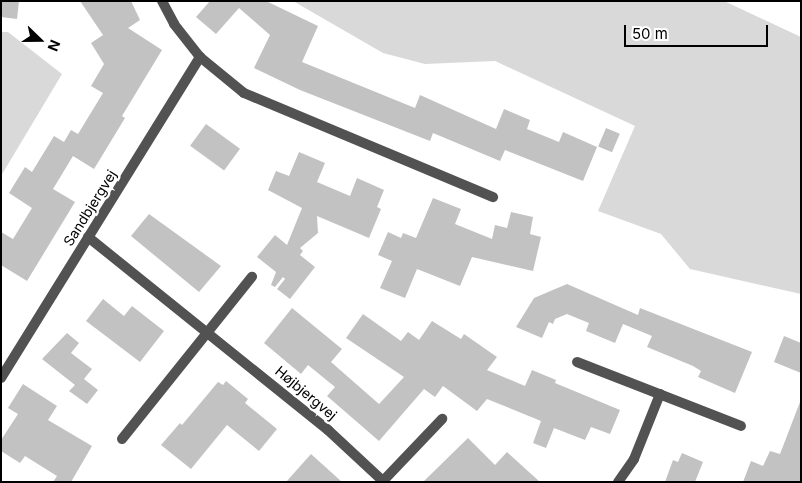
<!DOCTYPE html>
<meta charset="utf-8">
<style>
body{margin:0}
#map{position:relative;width:802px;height:483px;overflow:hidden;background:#fff;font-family:Inter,sans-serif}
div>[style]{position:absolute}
.green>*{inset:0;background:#d9d9d9}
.building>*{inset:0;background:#c2c2c2;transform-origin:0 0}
.street>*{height:10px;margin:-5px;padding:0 5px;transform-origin:5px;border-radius:5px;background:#525252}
span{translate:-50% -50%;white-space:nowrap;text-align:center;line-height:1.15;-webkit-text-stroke:4.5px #fff;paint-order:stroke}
.street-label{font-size:14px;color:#000}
.frame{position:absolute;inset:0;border:2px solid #000;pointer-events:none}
.north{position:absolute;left:15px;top:15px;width:50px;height:50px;-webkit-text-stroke:4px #fff;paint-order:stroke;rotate:112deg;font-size:14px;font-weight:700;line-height:20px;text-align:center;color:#000}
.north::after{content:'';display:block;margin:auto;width:18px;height:22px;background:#000;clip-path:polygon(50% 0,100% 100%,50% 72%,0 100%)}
.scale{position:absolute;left:624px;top:25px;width:144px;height:22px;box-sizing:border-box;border:2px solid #000;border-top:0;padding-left:6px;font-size:15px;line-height:18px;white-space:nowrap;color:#000;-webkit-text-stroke:4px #fff;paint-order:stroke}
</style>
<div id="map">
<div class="green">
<i style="clip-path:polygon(293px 1px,724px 1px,801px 37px,801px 294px,690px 269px,661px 234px,598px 211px,635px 126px,495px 61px,425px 64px,383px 53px)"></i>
<i style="clip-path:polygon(1px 32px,8px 32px,62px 74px,1px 176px)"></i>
</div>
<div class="building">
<i style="clip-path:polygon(1px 1px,19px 1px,17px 19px,1px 17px)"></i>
<i style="clip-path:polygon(80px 1px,131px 1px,140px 20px,128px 28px,162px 50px,122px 116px,125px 118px,94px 169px,73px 156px,53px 189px,75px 202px,27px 281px,1px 265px,1px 232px,13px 239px,32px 208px,9px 193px,25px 167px,32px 172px,54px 136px,64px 142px,71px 130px,78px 134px,103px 93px,91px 86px,104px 64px,91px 43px,103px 35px)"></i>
<i style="clip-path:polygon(210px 1px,266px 1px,318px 26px,302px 62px,415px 108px,420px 95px,496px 129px,504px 109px,530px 120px,527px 129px,559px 142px,563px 132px,597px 147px,583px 181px,505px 150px,500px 161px,433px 133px,430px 141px,300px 90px,254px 68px,270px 35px,239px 8px,216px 34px,196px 17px)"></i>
<i style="left:206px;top:124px;width:42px;height:27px;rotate:36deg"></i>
<i style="left:606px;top:128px;width:15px;height:20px;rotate:23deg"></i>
<i style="clip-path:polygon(299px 152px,325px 163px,317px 182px,350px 196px,357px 178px,384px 190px,377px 207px,381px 209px,369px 238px,317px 216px,318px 233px,300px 248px,303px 251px,300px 255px,315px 267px,290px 299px,277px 289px,285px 279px,283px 277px,275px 287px,271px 285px,276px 272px,257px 257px,275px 235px,287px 245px,302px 208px,268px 190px,276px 171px,289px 176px)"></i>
<i style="clip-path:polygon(433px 198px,461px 209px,455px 224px,492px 239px,495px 225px,507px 228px,511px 212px,533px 217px,530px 234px,541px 237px,533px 271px,472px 257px,460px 286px,417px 269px,405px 298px,380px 288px,392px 261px,378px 255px,388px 232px,401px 238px,403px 233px,416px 238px)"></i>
<i style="clip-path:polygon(149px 214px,221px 266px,199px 292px,131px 236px)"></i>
<i style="clip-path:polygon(567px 284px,638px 315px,640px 308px,752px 352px,735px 393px,698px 377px,701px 371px,693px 366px,647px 347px,652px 336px,623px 324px,615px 343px,586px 331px,589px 323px,567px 314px,555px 319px,553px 324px,549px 322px,542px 338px,516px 327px,534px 298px)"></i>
<i style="clip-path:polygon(103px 299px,124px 316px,132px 306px,164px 331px,140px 362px,86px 321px)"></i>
<i style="clip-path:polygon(292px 308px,342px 349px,331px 362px,379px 404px,404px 377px,346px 338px,363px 314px,401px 341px,408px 332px,419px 340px,432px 321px,461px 339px,464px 334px,497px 357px,487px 370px,525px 386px,532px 370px,556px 380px,555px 383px,620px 410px,610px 434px,591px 427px,585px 440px,554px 428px,546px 448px,533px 443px,541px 421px,487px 399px,477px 411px,443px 386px,435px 397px,424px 389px,379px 441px,327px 396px,335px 387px,308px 365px,301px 374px,264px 343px)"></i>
<i style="clip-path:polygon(67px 333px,79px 343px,71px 353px,92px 369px,84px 379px,98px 390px,87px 404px,69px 391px,75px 385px,42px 359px)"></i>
<i style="clip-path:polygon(784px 336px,801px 343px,801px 373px,774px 362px)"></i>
<i style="clip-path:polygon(226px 381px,248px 399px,245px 403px,277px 429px,259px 451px,227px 425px,191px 469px,161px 445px,180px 423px,182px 425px,218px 382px,223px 385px)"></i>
<i style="clip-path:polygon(23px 384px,57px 406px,48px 420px,92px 446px,71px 482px,53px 482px,57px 476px,25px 456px,20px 463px,1px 451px,1px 440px,18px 414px,8px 408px)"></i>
<i style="clip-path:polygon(800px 402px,800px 482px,743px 482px,751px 461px,763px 466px,770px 451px,780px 454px)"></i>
<i style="clip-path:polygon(468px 438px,495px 465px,507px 452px,540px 482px,423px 482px)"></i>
<i style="clip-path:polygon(682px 453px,703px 462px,695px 482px,665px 482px,673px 460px,678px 462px)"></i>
<i style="clip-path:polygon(311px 454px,342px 482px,286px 482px)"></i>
</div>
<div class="street">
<i style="left:162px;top:1px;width:26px;rotate:62deg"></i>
<i style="left:174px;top:24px;width:42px;rotate:51.8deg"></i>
<i style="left:200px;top:57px;width:57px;rotate:39.3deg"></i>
<i style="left:244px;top:93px;width:270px;rotate:22.7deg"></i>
<i style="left:88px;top:237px;width:308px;rotate:38.8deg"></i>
<i style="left:328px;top:430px;width:76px;rotate:42.9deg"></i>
<i style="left:577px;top:362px;width:176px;rotate:21.3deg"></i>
<i style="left:1px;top:378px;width:378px;rotate:-58.2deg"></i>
<i style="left:122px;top:439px;width:208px;rotate:-51.3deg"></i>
<i style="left:383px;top:481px;width:86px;rotate:-46.4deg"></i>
<i style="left:618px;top:482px;width:28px;rotate:-55deg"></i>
<i style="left:634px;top:459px;width:70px;rotate:-68.2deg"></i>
</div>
<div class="street-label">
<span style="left:90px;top:208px;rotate:-58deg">Sandbjergvej</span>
<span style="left:306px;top:393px;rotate:40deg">Højbjergvej</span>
</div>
<div class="frame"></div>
<div class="north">N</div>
<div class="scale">50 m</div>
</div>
